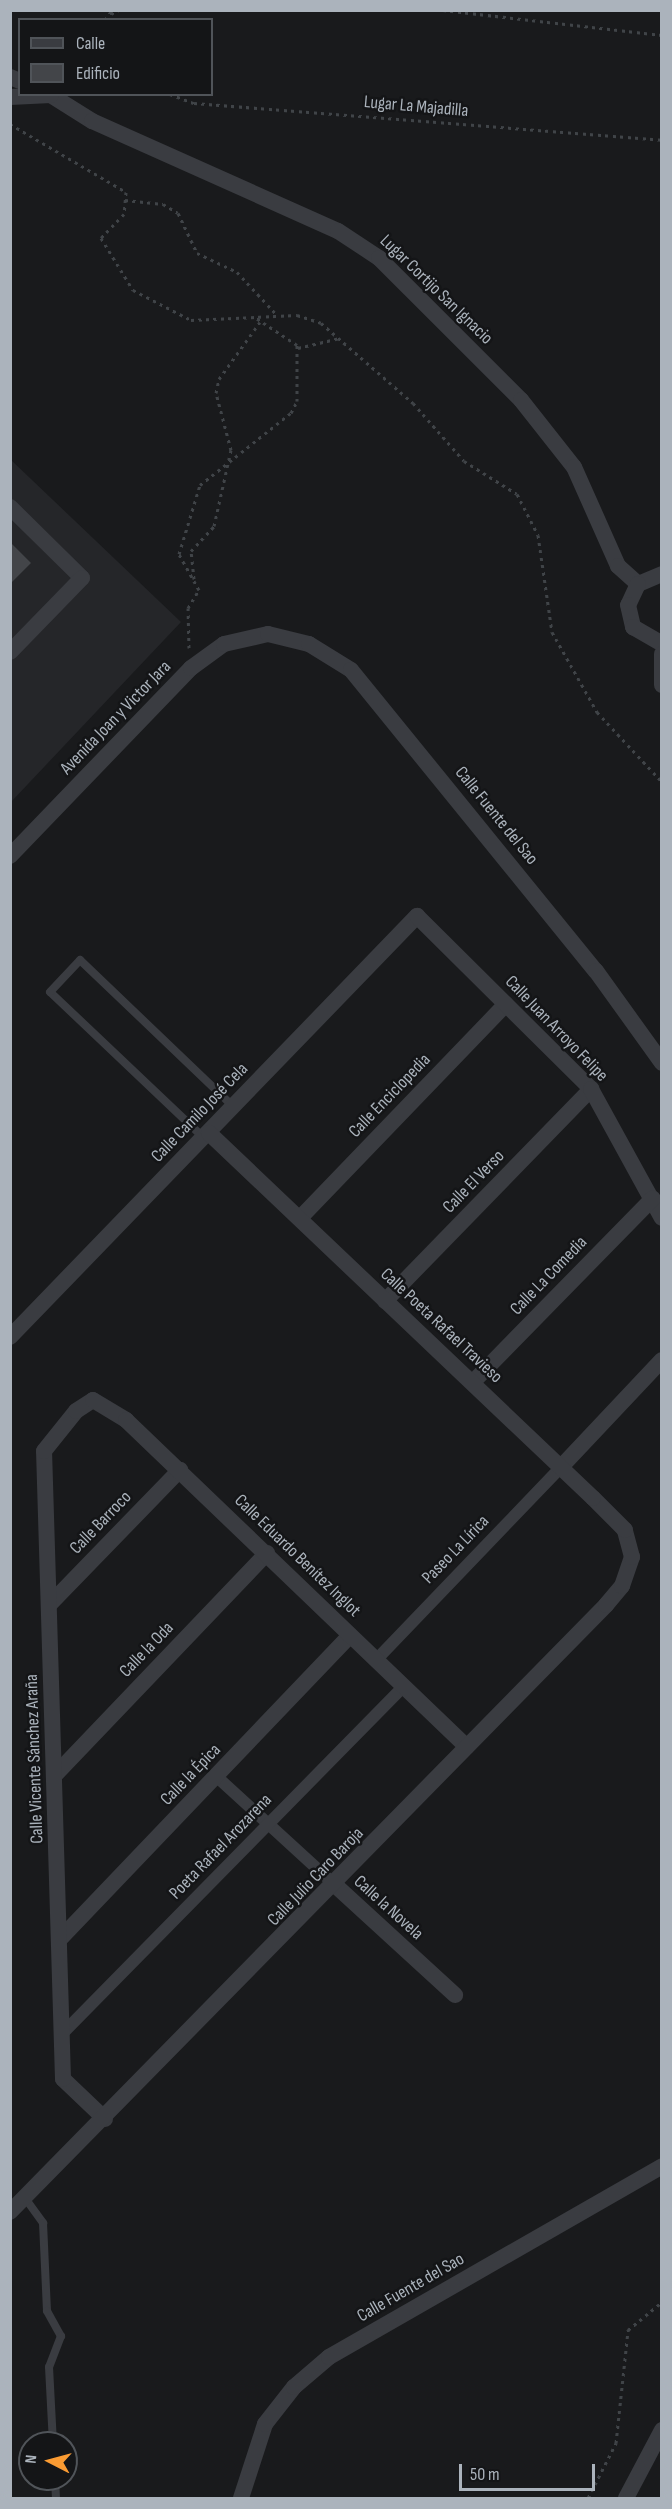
<!DOCTYPE html>
<meta charset="utf-8">
<style>
body{margin:0}
#map{position:relative;width:672px;height:2509px;overflow:hidden;background:#191a1c;font-family:"Sofia Sans Condensed",sans-serif}
div>[style]{position:absolute}
.built>*{inset:0;background:#252629}
.building>*{inset:0;background:#434549}
.path>*{height:3px;margin-top:-1.5px;transform-origin:0;background:repeating-linear-gradient(90deg,#404448 0 3px,transparent 0 7.5px)}
.service>*{height:8px;margin:-4px;padding:0 4px;transform-origin:4px;border-radius:4px;background:#3a3c41}
.pedestrian>*{height:12px;margin:-6px;padding:0 6px;transform-origin:6px;border-radius:6px;background:#3a3c41}
.minor>*{height:16px;margin:-8px;padding:0 8px;transform-origin:8px;border-radius:8px;background:#3a3c41}
span{translate:-50% -50%;white-space:nowrap;text-align:center;line-height:1.15;-webkit-text-stroke:5px #141517;paint-order:stroke}
.street-label{font-size:18px;color:#abb3bc}
.frame{position:absolute;inset:0;border:12px solid #abb3bc;pointer-events:none}
.legend{position:absolute;left:18px;top:18px;width:195px;height:78px;box-sizing:border-box;background:#141517;border:2px solid #505459;margin:0;padding:8px 10px;list-style:none;font-size:18px;color:#abb3bc}
.legend li{display:flex;align-items:center;gap:12px;height:30px}
.legend b{width:30px;border:2px solid #505459}
.north{position:absolute;left:18px;top:2431px;width:60px;height:60px;box-sizing:border-box;background:#141517;border:2px solid #505459;border-radius:50%;rotate:276deg;font-size:16px;font-weight:700;line-height:24px;text-align:center;color:#abb3bc}
.north::after{content:'';display:block;margin:auto;width:21px;height:27px;background:#fa9b33;clip-path:polygon(50% 0,100% 100%,50% 72%,0 100%)}
.scale{position:absolute;left:459px;top:2464px;width:136px;height:27px;box-sizing:border-box;border:3px solid #abb3bc;border-top:0;padding-left:8px;font-size:18px;line-height:21px;white-space:nowrap;color:#abb3bc;-webkit-text-stroke:4px #141517;paint-order:stroke}
</style>
<div id="map">
<div class="built">
<i style="clip-path:polygon(10px 459px,181px 622px,11px 802px,10px 802px)"></i>
</div>
<div class="building">
<i style="clip-path:polygon(10px 542px,31px 563px,10px 584px)"></i>
</div>
<div class="path">
<i style="left:443px;top:10px;width:220px;rotate:6.5deg"></i>
<i style="left:111px;top:14px;width:9px;rotate:-27deg"></i>
<i style="left:105px;top:20px;width:12px;rotate:-55deg"></i>
<i style="left:170px;top:94px;width:26px;rotate:21deg"></i>
<i style="left:194px;top:103px;width:469px;rotate:4.5deg"></i>
<i style="left:10px;top:124px;width:134px;rotate:30.4deg"></i>
<i style="left:126px;top:192px;width:22px;rotate:95deg"></i>
<i style="left:124px;top:214px;width:33px;rotate:134deg"></i>
<i style="left:101px;top:238px;width:61px;rotate:58.4deg"></i>
<i style="left:133px;top:290px;width:65px;rotate:27.3deg"></i>
<i style="left:191px;top:320px;width:106px;rotate:-2.7deg"></i>
<i style="left:297px;top:315px;width:25px;rotate:18deg"></i>
<i style="left:321px;top:323px;width:122px;rotate:41deg"></i>
<i style="left:413px;top:403px;width:77px;rotate:48.7deg"></i>
<i style="left:464px;top:461px;width:62px;rotate:31.9deg"></i>
<i style="left:517px;top:494px;width:46px;rotate:62.9deg"></i>
<i style="left:538px;top:535px;width:98px;rotate:81.8deg"></i>
<i style="left:552px;top:632px;width:92px;rotate:60.6deg"></i>
<i style="left:597px;top:712px;width:96px;rotate:47.1deg"></i>
<i style="left:125px;top:200px;width:38px;rotate:6deg"></i>
<i style="left:163px;top:204px;width:17px;rotate:31deg"></i>
<i style="left:178px;top:213px;width:44px;rotate:64.6deg"></i>
<i style="left:197px;top:253px;width:44px;rotate:25.4deg"></i>
<i style="left:237px;top:272px;width:59px;rotate:47.1deg"></i>
<i style="left:298px;top:348px;width:43px;rotate:-13.4deg"></i>
<i style="left:194px;top:579px;width:28px;rotate:-96deg"></i>
<i style="left:191px;top:551px;width:34px;rotate:-47deg"></i>
<i style="left:214px;top:526px;width:78px;rotate:-77.4deg"></i>
<i style="left:231px;top:450px;width:59px;rotate:-104.7deg"></i>
<i style="left:216px;top:393px;width:14px;rotate:-78deg"></i>
<i style="left:219px;top:379px;width:70px;rotate:-54.3deg"></i>
<i style="left:189px;top:648px;width:40px;rotate:-91.4deg"></i>
<i style="left:188px;top:608px;width:21px;rotate:-59deg"></i>
<i style="left:199px;top:590px;width:41px;rotate:-119.1deg"></i>
<i style="left:179px;top:554px;width:72px;rotate:-73.1deg"></i>
<i style="left:200px;top:485px;width:116px;rotate:-38.4deg"></i>
<i style="left:291px;top:413px;width:13px;rotate:-63deg"></i>
<i style="left:297px;top:401px;width:56px;rotate:-90deg"></i>
<i style="left:297px;top:345px;width:49px;rotate:-146.6deg"></i>
<i style="left:588px;top:2498px;width:62px;rotate:-63deg"></i>
<i style="left:616px;top:2443px;width:114px;rotate:-83.9deg"></i>
<i style="left:628px;top:2330px;width:44px;rotate:-39.5deg"></i>
</div>
<div class="service">
<i style="left:204px;top:1138px;width:212px;rotate:-136.5deg"></i>
<i style="left:50px;top:992px;width:44px;rotate:-46.8deg"></i>
<i style="left:80px;top:960px;width:211px;rotate:43.7deg"></i>
<i style="left:25px;top:2198px;width:31px;rotate:54deg"></i>
<i style="left:43px;top:2223px;width:88px;rotate:87.4deg"></i>
<i style="left:47px;top:2311px;width:29px;rotate:61deg"></i>
<i style="left:61px;top:2336px;width:33px;rotate:111deg"></i>
<i style="left:49px;top:2367px;width:76px;rotate:87deg"></i>
<i style="left:55px;top:2479px;width:19px;rotate:87deg"></i>
</div>
<div class="pedestrian">
<i style="left:377px;top:1659px;width:266px;rotate:-46.2deg"></i>
<i style="left:216px;top:1776px;width:161px;rotate:42.5deg"></i>
<i style="left:62px;top:2034px;width:489px;rotate:-45.5deg"></i>
</div>
<div class="minor">
<i style="left:10px;top:77px;width:11px;rotate:22deg"></i>
<i style="left:49px;top:94px;width:51px;rotate:32.1deg"></i>
<i style="left:92px;top:121px;width:269px;rotate:24.1deg"></i>
<i style="left:338px;top:231px;width:49px;rotate:33.4deg"></i>
<i style="left:379px;top:258px;width:201px;rotate:45deg"></i>
<i style="left:521px;top:400px;width:85px;rotate:51.7deg"></i>
<i style="left:574px;top:467px;width:108px;rotate:66deg"></i>
<i style="left:618px;top:566px;width:27px;rotate:42deg"></i>
<i style="left:10px;top:97px;width:41px;rotate:-2.8deg"></i>
<i style="left:10px;top:507px;width:101px;rotate:44.6deg"></i>
<i style="left:82px;top:578px;width:103px;rotate:134.2deg"></i>
<i style="left:662px;top:574px;width:26px;rotate:157deg"></i>
<i style="left:638px;top:584px;width:23px;rotate:115deg"></i>
<i style="left:628px;top:605px;width:23px;rotate:77deg"></i>
<i style="left:633px;top:627px;width:34px;rotate:30deg"></i>
<i style="left:662px;top:654px;width:31px;rotate:90deg"></i>
<i style="left:10px;top:856px;width:261px;rotate:-46.1deg"></i>
<i style="left:191px;top:668px;width:41px;rotate:-36deg"></i>
<i style="left:224px;top:644px;width:45px;rotate:-12.8deg"></i>
<i style="left:268px;top:634px;width:42px;rotate:13.7deg"></i>
<i style="left:309px;top:644px;width:49px;rotate:31.8deg"></i>
<i style="left:351px;top:670px;width:388px;rotate:50.9deg"></i>
<i style="left:596px;top:971px;width:113px;rotate:54.3deg"></i>
<i style="left:302px;top:1216px;width:294px;rotate:-46.1deg"></i>
<i style="left:385px;top:1301px;width:296px;rotate:-45.8deg"></i>
<i style="left:10px;top:1337px;width:586px;rotate:-45.97deg"></i>
<i style="left:417px;top:916px;width:245px;rotate:44.8deg"></i>
<i style="left:591px;top:1089px;width:147px;rotate:61.2deg"></i>
<i style="left:473px;top:1382px;width:257px;rotate:-45.6deg"></i>
<i style="left:561px;top:1467px;width:147px;rotate:-46.7deg"></i>
<i style="left:50px;top:1604px;width:187px;rotate:-45.9deg"></i>
<i style="left:55px;top:1775px;width:307px;rotate:-46.3deg"></i>
<i style="left:335px;top:1885px;width:163px;rotate:42.5deg"></i>
<i style="left:59px;top:1940px;width:421px;rotate:-46.3deg"></i>
<i style="left:105px;top:2119px;width:58px;rotate:-136.4deg"></i>
<i style="left:63px;top:2079px;width:628px;rotate:-91.73deg"></i>
<i style="left:44px;top:1451px;width:51px;rotate:-51.3deg"></i>
<i style="left:76px;top:1411px;width:20px;rotate:-33deg"></i>
<i style="left:93px;top:1400px;width:39px;rotate:31deg"></i>
<i style="left:126px;top:1420px;width:472px;rotate:43.8deg"></i>
<i style="left:10px;top:2212px;width:851px;rotate:-45.52deg"></i>
<i style="left:606px;top:1605px;width:25px;rotate:-50deg"></i>
<i style="left:622px;top:1586px;width:31px;rotate:-71deg"></i>
<i style="left:632px;top:1557px;width:28px;rotate:-105deg"></i>
<i style="left:625px;top:1530px;width:45px;rotate:-135deg"></i>
<i style="left:593px;top:1498px;width:530px;rotate:-136.45deg"></i>
<i style="left:241px;top:2498px;width:78px;rotate:-72deg"></i>
<i style="left:265px;top:2424px;width:47px;rotate:-51.9deg"></i>
<i style="left:294px;top:2387px;width:46px;rotate:-40.6deg"></i>
<i style="left:329px;top:2357px;width:384px;rotate:-29.8deg"></i>
<i style="left:626px;top:2498px;width:77px;rotate:-62.1deg"></i>
</div>
<div class="street-label">
<span style="left:416px;top:107px;rotate:5deg">Lugar La Majadilla</span>
<span style="left:436px;top:290px;rotate:44deg">Lugar Cortijo San Ignacio</span>
<span style="left:116px;top:718px;rotate:-46deg">Avenida Joan y Victor Jara</span>
<span style="left:496px;top:816px;rotate:51deg">Calle Fuente del Sao</span>
<span style="left:556px;top:1029px;rotate:46deg">Calle Juan Arroyo Felipe</span>
<span style="left:390px;top:1096px;rotate:-46deg">Calle Enciclopedia</span>
<span style="left:200px;top:1113px;rotate:-46deg">Calle Camilo José Cela</span>
<span style="left:474px;top:1182px;rotate:-46deg">Calle El Verso</span>
<span style="left:549px;top:1276px;rotate:-46deg">Calle La Comedia</span>
<span style="left:441px;top:1326px;rotate:43deg">Calle Poeta Rafael Travieso</span>
<span style="left:101px;top:1523px;rotate:-46deg">Calle Barroco</span>
<span style="left:456px;top:1550px;rotate:-46deg">Paseo La Lírica</span>
<span style="left:297px;top:1556px;rotate:44deg">Calle Eduardo Benítez Inglot</span>
<span style="left:147px;top:1650px;rotate:-46deg">Calle la Oda</span>
<span style="left:35px;top:1759px;rotate:-92deg">Calle Vicente Sánchez Araña</span>
<span style="left:191px;top:1775px;rotate:-46deg">Calle la Épica</span>
<span style="left:221px;top:1847px;rotate:-46deg">Poeta Rafael Arozarena</span>
<span style="left:316px;top:1877px;rotate:-46deg">Calle Julio Caro Baroja</span>
<span style="left:388px;top:1908px;rotate:42deg">Calle la Novela</span>
<span style="left:411px;top:2288px;rotate:-30deg">Calle Fuente del Sao</span>
</div>
<div class="frame"></div>
<ul class="legend">
<li><b style="height:8px;background:#3a3c41"></b>Calle</li>
<li><b style="height:16px;background:#434549"></b>Edificio</li>
</ul>
<div class="north">N</div>
<div class="scale">50 m</div>
</div>
